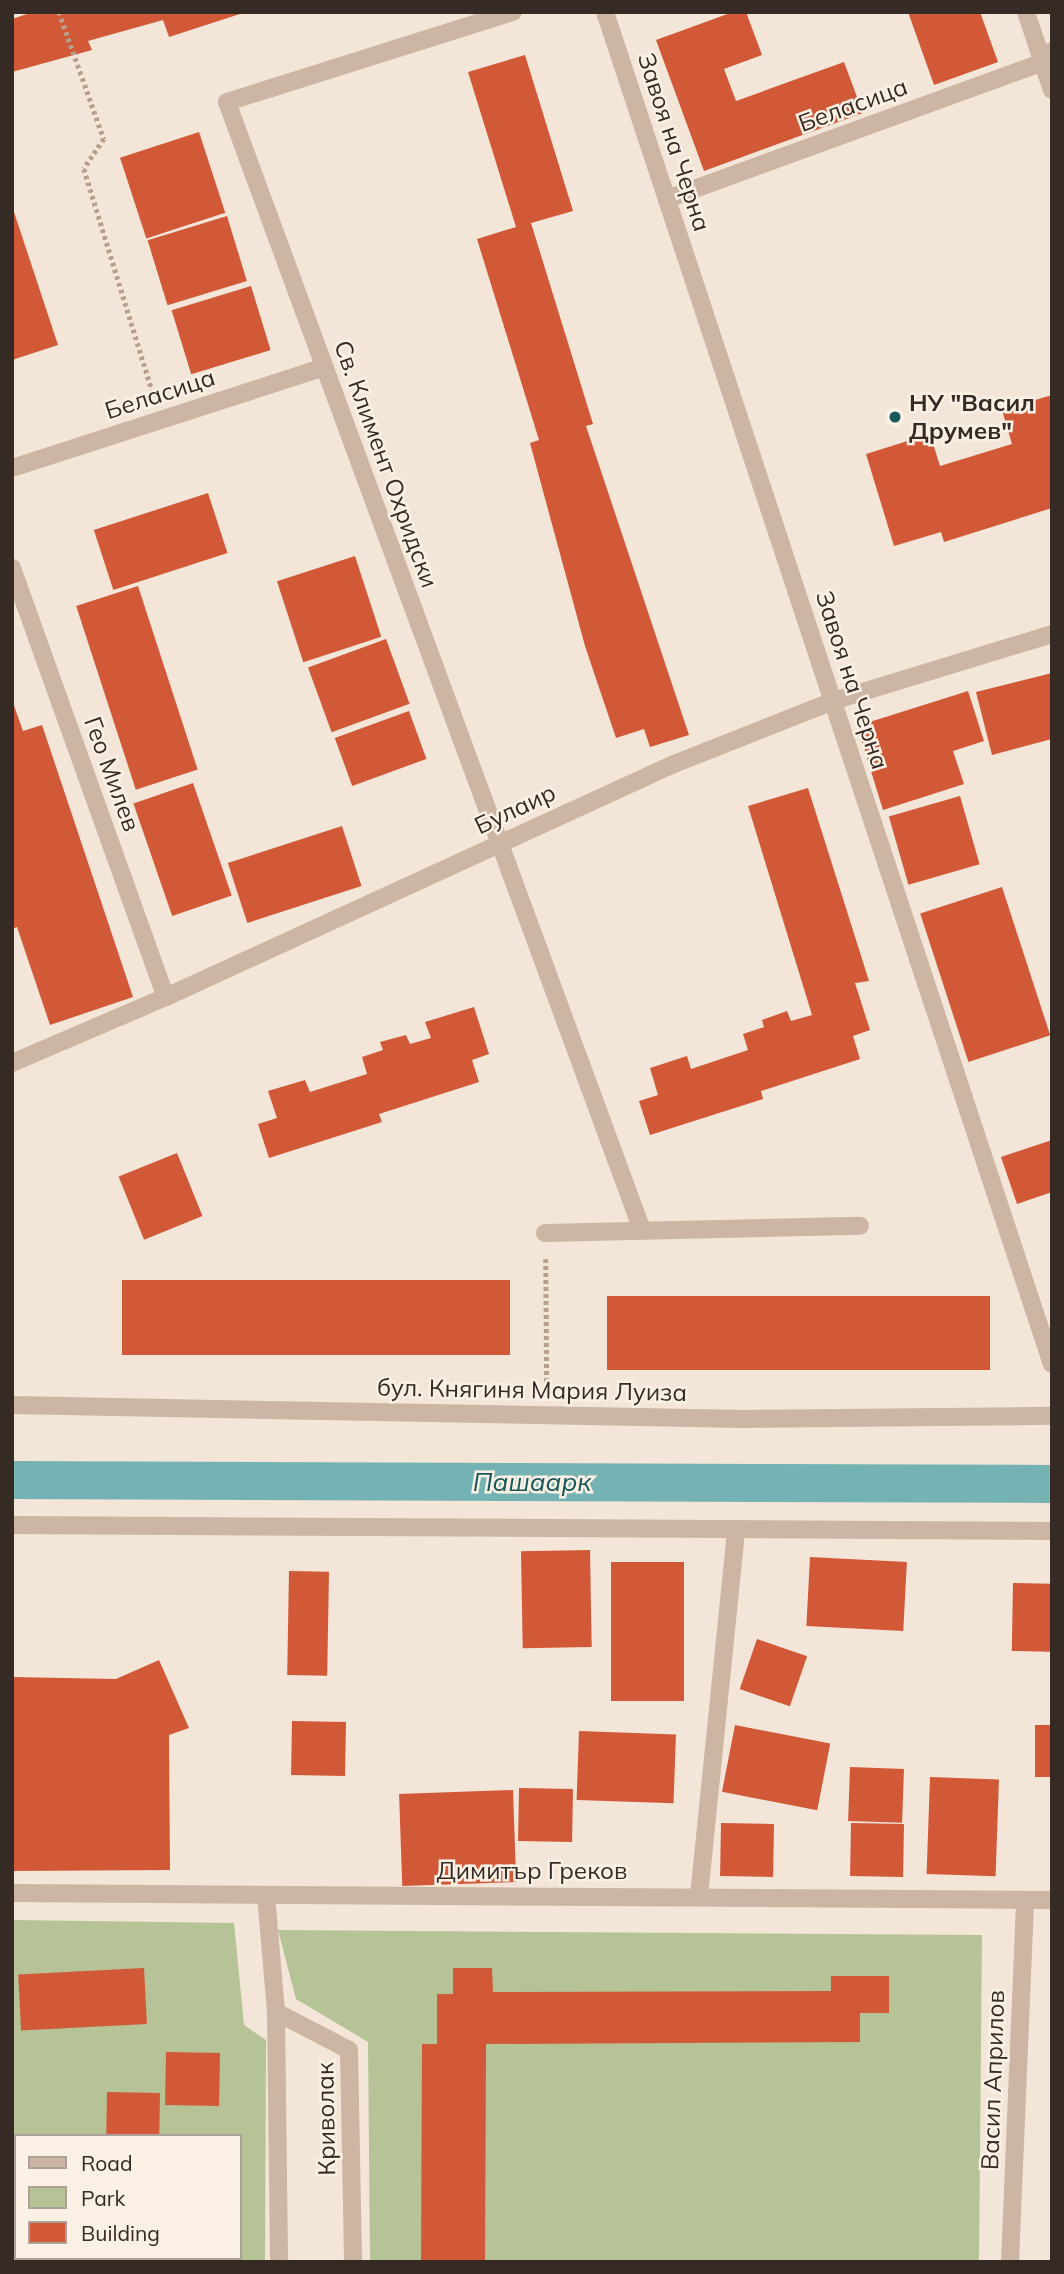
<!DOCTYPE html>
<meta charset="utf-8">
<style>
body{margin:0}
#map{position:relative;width:1064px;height:2274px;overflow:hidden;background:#f3e5d7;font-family:Mulish,sans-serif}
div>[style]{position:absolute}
.green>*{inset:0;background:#b5c396}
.canal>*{height:38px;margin:-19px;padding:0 19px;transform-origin:19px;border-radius:19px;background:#74b2b3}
.building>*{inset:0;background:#d15938;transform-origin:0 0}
.path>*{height:4.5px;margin-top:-2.25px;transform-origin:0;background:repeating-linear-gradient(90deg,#b89e8d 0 3.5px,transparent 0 7px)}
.service>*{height:18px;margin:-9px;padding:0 9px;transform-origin:9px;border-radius:9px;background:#ccb5a3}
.minor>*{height:18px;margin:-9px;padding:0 9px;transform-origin:9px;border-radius:9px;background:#ccb5a3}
.tertiary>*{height:18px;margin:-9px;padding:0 9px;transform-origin:9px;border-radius:9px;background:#ccb5a3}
.dots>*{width:19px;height:19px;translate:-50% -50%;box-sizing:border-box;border:4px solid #fbf0e4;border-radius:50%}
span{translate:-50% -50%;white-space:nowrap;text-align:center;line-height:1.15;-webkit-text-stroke:5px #fbf0e4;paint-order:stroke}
.street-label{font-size:24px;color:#362a25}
.poi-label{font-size:24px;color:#362a25;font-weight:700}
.left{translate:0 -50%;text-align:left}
.water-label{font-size:26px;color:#17585b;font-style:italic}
.frame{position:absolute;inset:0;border:14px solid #362a25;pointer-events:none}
.legend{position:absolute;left:14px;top:2134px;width:228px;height:126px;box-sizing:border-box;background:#fbf0e4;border:2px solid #aca198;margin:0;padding:9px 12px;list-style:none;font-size:21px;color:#362a25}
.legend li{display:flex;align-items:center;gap:14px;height:35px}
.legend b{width:35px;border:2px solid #aca198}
</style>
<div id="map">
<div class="green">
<i style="clip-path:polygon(evenodd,12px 1920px,234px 1923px,244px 2025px,266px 2040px,265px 2262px,12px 2262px,12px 1920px,16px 2136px,240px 2136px,240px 2258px,16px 2258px,16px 2136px)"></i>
<i style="clip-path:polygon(278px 1930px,982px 1935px,979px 2262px,370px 2262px,368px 2042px,296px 1999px)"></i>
</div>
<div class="canal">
<i style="left:12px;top:1480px;width:1040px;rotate:0.22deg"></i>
</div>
<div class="building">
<i style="clip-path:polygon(33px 12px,243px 12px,243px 13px,169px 37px,163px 20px,88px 41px,92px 50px,12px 72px,12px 19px)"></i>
<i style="clip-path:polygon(733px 12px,746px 12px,762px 55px,724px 69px,736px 101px,844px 62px,863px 113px,704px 171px,656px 40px)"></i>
<i style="clip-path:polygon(908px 12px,980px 12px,998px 62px,934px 85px)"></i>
<i style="clip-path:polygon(525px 55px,573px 211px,531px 223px,593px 424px,586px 426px,689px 735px,650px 747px,644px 729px,616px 738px,585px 646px,530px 443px,539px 440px,477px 239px,516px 227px,468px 72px)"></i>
<i style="left:199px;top:132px;width:85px;height:83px;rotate:72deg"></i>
<i style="clip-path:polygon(12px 206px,58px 345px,12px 360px)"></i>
<i style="left:227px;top:216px;width:68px;height:83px;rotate:73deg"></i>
<i style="left:251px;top:286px;width:67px;height:83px;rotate:73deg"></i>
<i style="clip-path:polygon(1052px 395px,1052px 508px,944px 542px,941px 532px,894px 546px,866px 454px,930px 434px,940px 466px,1012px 444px,1002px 410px)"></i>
<i style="left:208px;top:493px;width:63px;height:120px;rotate:72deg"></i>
<i style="left:355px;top:556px;width:85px;height:82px;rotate:72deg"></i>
<i style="left:138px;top:586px;width:193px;height:65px;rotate:72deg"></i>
<i style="left:386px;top:639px;width:69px;height:83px;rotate:70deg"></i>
<i style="clip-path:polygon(1052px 673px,1052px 739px,992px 755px,976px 692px)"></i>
<i style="clip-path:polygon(968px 691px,984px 741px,953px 751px,964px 784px,883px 810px,857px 726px)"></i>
<i style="clip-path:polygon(12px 700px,23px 731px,42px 725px,133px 997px,50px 1025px,17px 927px,12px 929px)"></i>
<i style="left:409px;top:711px;width:51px;height:79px;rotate:70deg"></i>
<i style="left:193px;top:783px;width:119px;height:63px;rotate:71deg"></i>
<i style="clip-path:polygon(808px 788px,869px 981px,855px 983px,870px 1030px,853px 1036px,860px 1059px,761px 1091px,763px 1099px,650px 1135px,639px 1101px,658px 1095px,650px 1068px,687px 1056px,691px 1069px,748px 1050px,743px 1034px,764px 1027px,762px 1020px,787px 1011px,791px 1021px,812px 1015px,748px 806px)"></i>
<i style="left:960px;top:796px;width:71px;height:74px;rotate:74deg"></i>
<i style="left:342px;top:826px;width:63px;height:120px;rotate:72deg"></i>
<i style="left:1002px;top:887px;width:156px;height:86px;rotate:72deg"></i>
<i style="clip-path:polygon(474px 1007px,489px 1054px,472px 1060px,479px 1082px,379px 1114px,382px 1122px,269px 1158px,258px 1124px,277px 1118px,268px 1091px,305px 1080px,310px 1092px,367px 1074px,362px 1057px,383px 1050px,380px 1042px,406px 1035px,410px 1044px,431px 1038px,425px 1022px)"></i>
<i style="clip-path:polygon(1052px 1140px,1052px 1192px,1017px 1204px,1001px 1157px)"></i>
<i style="left:177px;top:1153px;width:68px;height:63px;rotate:68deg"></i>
<i style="left:122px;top:1280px;width:388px;height:75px"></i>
<i style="left:607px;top:1296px;width:383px;height:74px"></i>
<i style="left:590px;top:1550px;width:97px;height:69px;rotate:89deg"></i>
<i style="left:810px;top:1557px;width:97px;height:69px;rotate:3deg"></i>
<i style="left:684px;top:1562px;width:139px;height:73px;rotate:90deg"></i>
<i style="left:289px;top:1571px;width:40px;height:104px;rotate:1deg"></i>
<i style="left:1013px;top:1583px;width:39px;height:68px;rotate:1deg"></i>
<i style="left:757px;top:1639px;width:53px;height:53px;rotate:19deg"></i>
<i style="clip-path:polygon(159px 1660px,189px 1728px,169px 1735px,170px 1870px,12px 1871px,12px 1677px,116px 1679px)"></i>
<i style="left:292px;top:1721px;width:54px;height:54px;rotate:1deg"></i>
<i style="left:735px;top:1725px;width:97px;height:68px;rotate:11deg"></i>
<i style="left:1035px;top:1725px;width:17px;height:52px"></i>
<i style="left:579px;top:1731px;width:97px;height:69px;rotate:2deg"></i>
<i style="left:850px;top:1767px;width:54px;height:54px;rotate:2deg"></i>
<i style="left:930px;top:1777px;width:69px;height:97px;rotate:2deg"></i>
<i style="left:519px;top:1788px;width:54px;height:53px;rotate:1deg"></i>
<i style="left:513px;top:1790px;width:92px;height:114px;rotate:88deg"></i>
<i style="left:721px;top:1823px;width:53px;height:53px;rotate:1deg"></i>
<i style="left:851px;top:1823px;width:53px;height:53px;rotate:1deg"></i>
<i style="left:144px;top:1968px;width:56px;height:126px;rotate:87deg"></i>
<i style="clip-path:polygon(453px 1968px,492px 1968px,493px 1992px,831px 1991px,831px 1976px,889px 1976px,889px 2013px,860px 2013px,860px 2042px,486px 2044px,485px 2262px,421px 2262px,422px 2044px,437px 2044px,437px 1994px,453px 1994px)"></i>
<i style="left:166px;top:2052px;width:54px;height:53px;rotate:1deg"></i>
<i style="left:107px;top:2092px;width:53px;height:44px;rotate:1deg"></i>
<i style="left:175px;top:2258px;width:53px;height:4px"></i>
</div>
<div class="path">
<i style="left:59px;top:12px;width:135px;rotate:70.5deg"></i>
<i style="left:104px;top:139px;width:36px;rotate:124deg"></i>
<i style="left:84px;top:169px;width:234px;rotate:72.9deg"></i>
<i style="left:546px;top:1259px;width:131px;rotate:89.6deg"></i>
</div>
<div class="service">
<i style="left:227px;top:102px;width:300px;rotate:-17.5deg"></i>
<i style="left:545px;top:1233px;width:315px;rotate:-1.3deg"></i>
<i style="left:12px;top:1525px;width:1040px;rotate:0.33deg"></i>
<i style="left:276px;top:2012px;width:250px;rotate:89.3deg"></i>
</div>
<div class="minor">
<i style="left:605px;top:12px;width:1424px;rotate:71.71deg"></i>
<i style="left:1026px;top:12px;width:82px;rotate:71.6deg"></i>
<i style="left:227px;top:102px;width:1202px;rotate:69.8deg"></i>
<i style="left:667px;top:199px;width:400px;rotate:-20deg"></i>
<i style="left:1043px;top:62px;width:14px;rotate:-51deg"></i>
<i style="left:12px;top:468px;width:328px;rotate:-17.9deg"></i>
<i style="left:12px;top:568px;width:456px;rotate:70.3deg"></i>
<i style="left:12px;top:1063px;width:168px;rotate:-23.2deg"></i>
<i style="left:166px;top:997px;width:559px;rotate:-24.64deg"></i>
<i style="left:674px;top:764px;width:171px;rotate:-21.6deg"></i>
<i style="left:833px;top:701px;width:229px;rotate:-17deg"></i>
<i style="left:12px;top:1893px;width:1040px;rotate:0.39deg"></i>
<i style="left:266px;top:1895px;width:117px;rotate:85.1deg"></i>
<i style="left:276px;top:2012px;width:82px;rotate:27.5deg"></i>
<i style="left:349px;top:2050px;width:212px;rotate:88.9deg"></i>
<i style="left:699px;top:1896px;width:369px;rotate:-84.2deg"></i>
<i style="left:1010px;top:2262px;width:362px;rotate:-87.6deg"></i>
</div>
<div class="tertiary">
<i style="left:12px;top:1405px;width:732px;rotate:1.1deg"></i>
<i style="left:744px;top:1419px;width:308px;rotate:-0.6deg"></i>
</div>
<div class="dots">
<i style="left:895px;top:417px;background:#17585b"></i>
</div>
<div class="street-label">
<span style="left:853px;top:105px;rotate:-20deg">Беласица</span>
<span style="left:674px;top:142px;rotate:72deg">Завоя на Черна</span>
<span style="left:160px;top:394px;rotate:-18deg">Беласица</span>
<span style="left:386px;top:464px;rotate:70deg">Св. Климент Охридски</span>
<span style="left:852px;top:680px;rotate:72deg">Завоя на Черна</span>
<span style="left:112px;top:774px;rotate:70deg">Гео Милев</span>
<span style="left:515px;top:809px;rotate:-25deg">Булаир</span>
<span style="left:532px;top:1390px;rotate:1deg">бул. Княгиня Мария Луиза</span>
<span style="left:532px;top:1871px">Димитър Греков</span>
<span style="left:993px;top:2080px;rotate:-88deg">Васил Априлов</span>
<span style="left:326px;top:2119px;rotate:-91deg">Криволак</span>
</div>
<div class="poi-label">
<span class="left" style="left:909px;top:417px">НУ "Васил<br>Друмев"</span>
</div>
<div class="water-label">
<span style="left:532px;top:1482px">Пашаарк</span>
</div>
<div class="frame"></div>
<ul class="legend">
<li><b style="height:9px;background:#ccb5a3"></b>Road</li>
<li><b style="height:19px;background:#b5c396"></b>Park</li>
<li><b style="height:19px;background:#d15938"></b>Building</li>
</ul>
</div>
